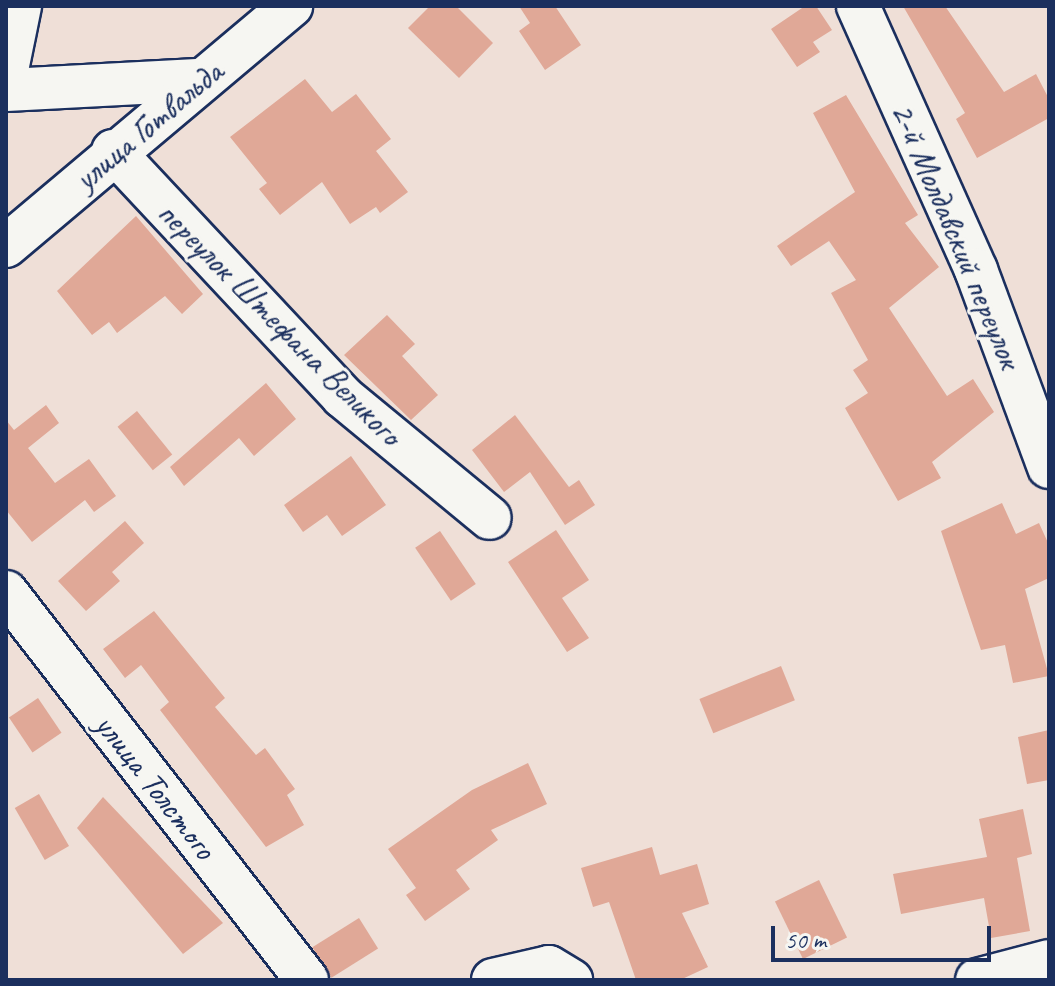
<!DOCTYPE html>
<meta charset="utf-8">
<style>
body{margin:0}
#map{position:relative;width:1055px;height:986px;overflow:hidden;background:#efdfd7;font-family:Caveat,sans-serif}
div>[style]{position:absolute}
.building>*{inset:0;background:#e0a897;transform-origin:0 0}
.roads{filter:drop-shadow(2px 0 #1b2f5e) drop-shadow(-2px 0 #1b2f5e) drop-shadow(0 2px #1b2f5e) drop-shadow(0 -2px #1b2f5e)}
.minor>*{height:42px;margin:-21px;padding:0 21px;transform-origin:21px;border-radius:21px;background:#f6f6f2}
span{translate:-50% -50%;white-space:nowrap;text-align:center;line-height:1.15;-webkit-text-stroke:6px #f6f6f2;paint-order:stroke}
.street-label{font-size:34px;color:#1b2f5e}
.frame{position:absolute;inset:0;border:8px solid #1b2f5e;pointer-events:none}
.scale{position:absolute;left:771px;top:926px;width:220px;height:36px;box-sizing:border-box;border:4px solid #1b2f5e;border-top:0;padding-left:10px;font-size:24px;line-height:28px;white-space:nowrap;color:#1b2f5e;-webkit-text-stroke:6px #f6f6f2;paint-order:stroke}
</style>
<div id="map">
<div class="building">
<i style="clip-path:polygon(430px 6px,456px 6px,493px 43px,459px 78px,408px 28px)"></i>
<i style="clip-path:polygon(519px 6px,555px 6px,581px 45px,545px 70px,519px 31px,530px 23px)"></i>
<i style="clip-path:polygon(805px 6px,816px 6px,832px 30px,813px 42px,820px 52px,797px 67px,771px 29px)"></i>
<i style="clip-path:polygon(903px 6px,945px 6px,1004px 92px,1036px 74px,1049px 99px,1049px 118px,977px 158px,956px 119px,965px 113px)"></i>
<i style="clip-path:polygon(305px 79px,332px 112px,356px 94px,391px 139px,376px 151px,408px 192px,380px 213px,376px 207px,350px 224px,322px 182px,280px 215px,259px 189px,267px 183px,230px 137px)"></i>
<i style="clip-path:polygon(846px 95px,918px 215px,905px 223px,939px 267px,889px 308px,947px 396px,973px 379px,994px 412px,932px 462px,941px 478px,898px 501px,845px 408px,868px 393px,853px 370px,868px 360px,831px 293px,856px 280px,829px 241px,791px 266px,777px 246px,855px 192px,813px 113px)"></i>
<i style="clip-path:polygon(136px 216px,203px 294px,182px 314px,165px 296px,117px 333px,109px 322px,92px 335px,57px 291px)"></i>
<i style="clip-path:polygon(387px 315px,415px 344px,402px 356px,438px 395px,411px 420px,344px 355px)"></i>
<i style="clip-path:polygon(266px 383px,296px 419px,254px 456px,239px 438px,184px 486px,170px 467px)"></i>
<i style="clip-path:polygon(46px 405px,59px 423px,28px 448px,55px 483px,89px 459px,116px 496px,94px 512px,85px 500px,32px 542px,6px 510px,6px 420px,14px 430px)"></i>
<i style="left:137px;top:411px;width:56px;height:25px;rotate:51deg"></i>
<i style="clip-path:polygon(515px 415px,569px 487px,579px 480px,595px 505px,565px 525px,530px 472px,504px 492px,472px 450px)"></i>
<i style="clip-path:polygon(351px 456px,386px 505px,342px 536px,327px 515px,303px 532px,284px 505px)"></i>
<i style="clip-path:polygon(1002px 503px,1016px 534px,1039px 523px,1049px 545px,1049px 578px,1025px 589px,1049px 676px,1013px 683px,1005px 645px,981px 650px,941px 531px)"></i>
<i style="clip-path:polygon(125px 521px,144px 543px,112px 572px,120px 581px,86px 611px,58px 581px)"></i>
<i style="clip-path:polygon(556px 530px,589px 580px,562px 598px,589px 638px,567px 652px,508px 562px)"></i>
<i style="left:440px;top:531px;width:64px;height:30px;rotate:56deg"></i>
<i style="clip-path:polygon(154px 611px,225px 698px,215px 707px,256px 755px,265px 748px,295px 789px,287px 795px,304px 825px,266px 847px,160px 710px,169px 702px,141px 665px,125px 678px,103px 649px)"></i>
<i style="left:781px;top:666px;width:37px;height:88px;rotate:68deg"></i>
<i style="left:38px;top:698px;width:42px;height:35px;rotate:56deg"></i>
<i style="clip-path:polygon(1049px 730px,1049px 780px,1027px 784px,1018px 737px)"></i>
<i style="clip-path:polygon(528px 763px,547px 804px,491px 830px,498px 840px,456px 870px,470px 889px,425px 921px,406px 895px,416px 888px,388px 849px,472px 790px)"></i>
<i style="left:39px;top:794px;width:60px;height:28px;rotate:60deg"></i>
<i style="clip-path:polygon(103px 797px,223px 923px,183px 954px,77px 828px)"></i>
<i style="clip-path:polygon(1023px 809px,1032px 854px,1017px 858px,1030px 931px,991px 938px,984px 898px,901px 914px,893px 874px,987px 857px,979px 819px)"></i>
<i style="clip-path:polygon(652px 847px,660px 875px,697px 864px,709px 904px,682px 913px,708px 967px,680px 980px,636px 980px,609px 902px,593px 907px,581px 868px)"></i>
<i style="left:819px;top:880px;width:64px;height:49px;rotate:64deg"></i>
<i style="left:359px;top:918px;width:36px;height:55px;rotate:58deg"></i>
</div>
<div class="roads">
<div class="minor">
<i style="left:858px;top:6px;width:289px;rotate:65.9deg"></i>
<i style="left:976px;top:270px;width:210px;rotate:69.7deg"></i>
<i style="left:6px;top:75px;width:70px;rotate:-78.5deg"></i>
<i style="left:6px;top:90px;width:194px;rotate:-3deg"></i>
<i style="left:113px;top:151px;width:337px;rotate:46.9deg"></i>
<i style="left:343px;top:397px;width:190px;rotate:39.5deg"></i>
<i style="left:6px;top:246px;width:373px;rotate:-40.1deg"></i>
<i style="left:6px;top:592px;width:491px;rotate:52.2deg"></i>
<i style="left:493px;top:980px;width:57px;rotate:-13.1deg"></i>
<i style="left:549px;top:967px;width:26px;rotate:31deg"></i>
<i style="left:977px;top:980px;width:74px;rotate:-14.8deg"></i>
</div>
</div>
<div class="street-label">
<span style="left:148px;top:125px;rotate:-40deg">улица Готвальда</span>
<span style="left:957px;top:235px;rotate:67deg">2-й Молдавский переулок</span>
<span style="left:280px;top:323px;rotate:45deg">переулок Штефана Великого</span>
<span style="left:156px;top:786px;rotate:52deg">улица Толстого</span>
</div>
<div class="frame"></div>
<div class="scale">50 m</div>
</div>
